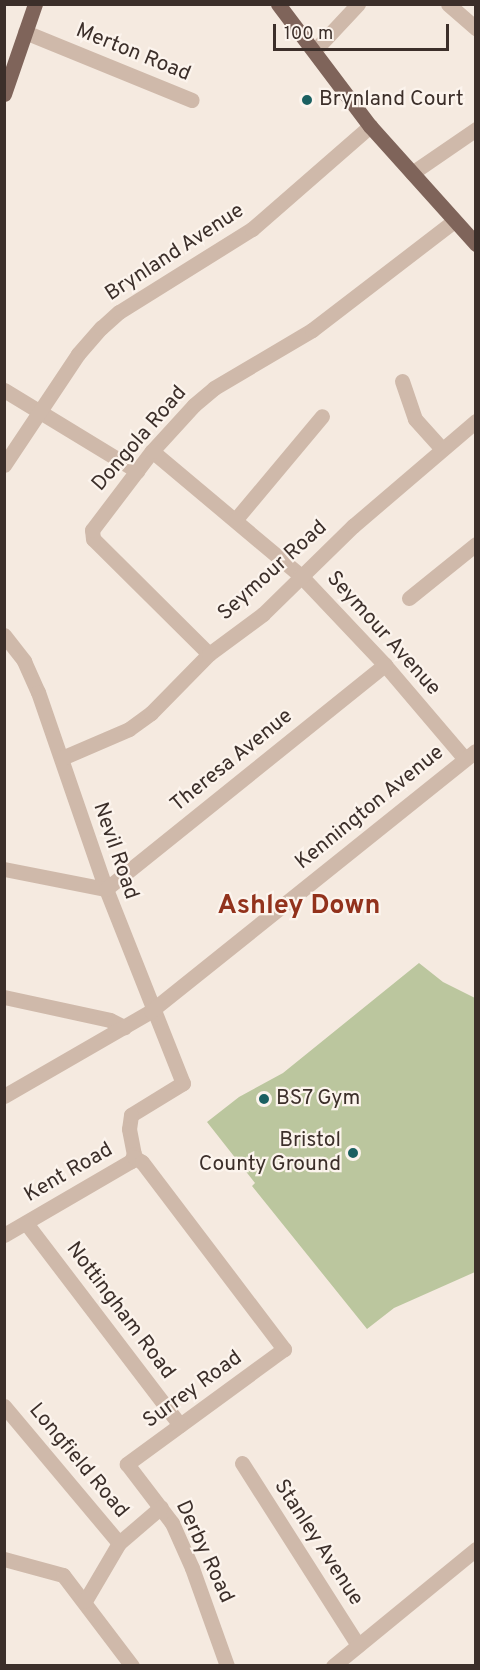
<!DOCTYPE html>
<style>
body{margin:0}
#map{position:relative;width:480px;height:1670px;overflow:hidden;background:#f5eae0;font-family:Overpass,sans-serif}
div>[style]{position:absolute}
.green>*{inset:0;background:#bbc69e}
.minor>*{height:15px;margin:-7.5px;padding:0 7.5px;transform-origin:7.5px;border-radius:7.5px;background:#cfb9aa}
.major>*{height:15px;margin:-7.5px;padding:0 7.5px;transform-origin:7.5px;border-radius:7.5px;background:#7f645a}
.dots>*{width:16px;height:16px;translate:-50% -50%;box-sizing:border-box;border:3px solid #fcf4ed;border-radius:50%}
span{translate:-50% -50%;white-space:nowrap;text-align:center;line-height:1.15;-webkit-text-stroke:4.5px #fcf4ed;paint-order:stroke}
.street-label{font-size:21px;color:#3c2f2a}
.poi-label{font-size:21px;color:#3c2f2a}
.left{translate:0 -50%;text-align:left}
.right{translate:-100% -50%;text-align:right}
.district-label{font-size:27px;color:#92321c;font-weight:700}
.frame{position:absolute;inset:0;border:6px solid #3c2f2a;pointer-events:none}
.scale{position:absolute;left:273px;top:24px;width:176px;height:27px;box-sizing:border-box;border:3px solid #3c2f2a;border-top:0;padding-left:8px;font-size:18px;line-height:21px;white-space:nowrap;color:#3c2f2a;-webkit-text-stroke:4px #fcf4ed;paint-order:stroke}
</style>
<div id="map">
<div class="green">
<i style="clip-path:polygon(419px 963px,443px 982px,475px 998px,475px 1272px,394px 1308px,367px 1329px,252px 1186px,255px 1183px,207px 1122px,239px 1097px,283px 1073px)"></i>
</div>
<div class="minor">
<i style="left:448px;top:4px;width:37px;rotate:41deg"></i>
<i style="left:25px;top:32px;width:180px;rotate:22.2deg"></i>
<i style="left:315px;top:50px;width:63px;rotate:-46.9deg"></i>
<i style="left:412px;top:173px;width:78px;rotate:-34.5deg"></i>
<i style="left:402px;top:381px;width:40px;rotate:71.1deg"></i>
<i style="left:415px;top:419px;width:40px;rotate:48deg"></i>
<i style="left:4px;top:390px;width:156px;rotate:31.3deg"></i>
<i style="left:152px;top:451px;width:193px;rotate:40deg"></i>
<i style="left:300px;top:575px;width:124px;rotate:46.6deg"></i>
<i style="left:385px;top:665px;width:123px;rotate:49.6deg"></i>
<i style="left:4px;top:465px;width:133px;rotate:-56.3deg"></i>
<i style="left:78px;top:354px;width:35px;rotate:-49deg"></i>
<i style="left:101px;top:328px;width:24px;rotate:-42deg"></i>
<i style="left:119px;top:312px;width:157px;rotate:-32deg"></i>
<i style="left:252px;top:229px;width:157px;rotate:-41.1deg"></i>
<i style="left:236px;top:519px;width:134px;rotate:-50.1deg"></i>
<i style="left:409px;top:598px;width:86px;rotate:-38.9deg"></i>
<i style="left:4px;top:635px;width:33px;rotate:52deg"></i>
<i style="left:24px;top:661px;width:34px;rotate:66deg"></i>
<i style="left:38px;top:692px;width:208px;rotate:71deg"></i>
<i style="left:106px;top:889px;width:209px;rotate:68.4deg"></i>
<i style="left:183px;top:1083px;width:61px;rotate:148.4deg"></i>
<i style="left:131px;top:1115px;width:14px;rotate:98deg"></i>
<i style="left:129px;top:1129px;width:25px;rotate:79deg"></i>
<i style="left:134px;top:1154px;width:8px;rotate:113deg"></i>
<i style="left:131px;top:1161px;width:147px;rotate:149.8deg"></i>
<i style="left:209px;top:654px;width:163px;rotate:-135.2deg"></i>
<i style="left:93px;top:539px;width:9px;rotate:-96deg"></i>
<i style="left:92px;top:530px;width:99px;rotate:-52.8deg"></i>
<i style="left:152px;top:451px;width:62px;rotate:-47.6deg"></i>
<i style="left:194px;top:405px;width:26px;rotate:-40deg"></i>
<i style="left:214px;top:388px;width:114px;rotate:-30.6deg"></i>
<i style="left:312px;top:330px;width:179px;rotate:-37.5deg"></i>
<i style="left:62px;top:758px;width:73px;rotate:-23.4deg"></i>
<i style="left:129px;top:729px;width:27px;rotate:-36deg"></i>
<i style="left:151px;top:713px;width:83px;rotate:-45.5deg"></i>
<i style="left:209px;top:654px;width:67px;rotate:-36.5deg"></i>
<i style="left:263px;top:614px;width:126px;rotate:-44.4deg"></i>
<i style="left:353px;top:526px;width:162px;rotate:-40.5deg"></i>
<i style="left:4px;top:869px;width:104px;rotate:11.1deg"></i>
<i style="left:106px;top:889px;width:358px;rotate:-38.8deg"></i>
<i style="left:4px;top:997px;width:108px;rotate:12.2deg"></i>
<i style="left:110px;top:1020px;width:16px;rotate:27deg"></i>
<i style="left:4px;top:1096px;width:170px;rotate:-30deg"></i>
<i style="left:151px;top:1011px;width:416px;rotate:-38.7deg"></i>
<i style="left:134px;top:1157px;width:9px;rotate:32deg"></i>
<i style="left:142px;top:1162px;width:235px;rotate:52.8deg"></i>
<i style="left:284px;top:1349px;width:195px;rotate:143.8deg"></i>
<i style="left:127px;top:1464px;width:74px;rotate:52.7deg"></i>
<i style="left:172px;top:1523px;width:49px;rotate:66deg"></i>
<i style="left:192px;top:1568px;width:104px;rotate:70.3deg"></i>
<i style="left:26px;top:1223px;width:254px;rotate:52.7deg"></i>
<i style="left:4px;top:1406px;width:179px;rotate:50deg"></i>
<i style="left:242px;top:1463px;width:216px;rotate:57.5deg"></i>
<i style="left:4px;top:1559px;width:61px;rotate:15.2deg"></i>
<i style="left:63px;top:1575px;width:114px;rotate:52.8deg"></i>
<i style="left:85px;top:1601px;width:67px;rotate:-59.6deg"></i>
<i style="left:119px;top:1543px;width:55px;rotate:-40.6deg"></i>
<i style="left:333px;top:1666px;width:185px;rotate:-39.3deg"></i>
</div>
<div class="major">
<i style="left:278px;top:4px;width:153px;rotate:53deg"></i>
<i style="left:370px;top:126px;width:159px;rotate:48.1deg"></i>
<i style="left:4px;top:94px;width:95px;rotate:-71deg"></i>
</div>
<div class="dots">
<i style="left:307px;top:100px;background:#1b6061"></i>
<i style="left:264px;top:1099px;background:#1b6061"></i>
<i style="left:353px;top:1153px;background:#1b6061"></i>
</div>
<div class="street-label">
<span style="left:133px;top:53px;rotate:22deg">Merton Road</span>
<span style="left:175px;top:253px;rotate:-33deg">Brynland Avenue</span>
<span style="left:140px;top:439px;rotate:-49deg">Dongola Road</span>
<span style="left:273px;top:571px;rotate:-42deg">Seymour Road</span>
<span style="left:383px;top:634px;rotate:48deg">Seymour Avenue</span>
<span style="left:232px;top:761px;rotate:-39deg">Theresa Avenue</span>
<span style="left:370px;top:808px;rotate:-39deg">Kennington Avenue</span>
<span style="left:115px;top:851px;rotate:71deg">Nevil Road</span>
<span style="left:69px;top:1173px;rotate:-30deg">Kent Road</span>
<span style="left:120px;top:1311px;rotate:53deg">Nottingham Road</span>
<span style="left:193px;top:1390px;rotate:-36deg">Surrey Road</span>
<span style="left:78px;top:1461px;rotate:50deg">Longfield Road</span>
<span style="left:318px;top:1543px;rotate:57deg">Stanley Avenue</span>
<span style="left:204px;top:1552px;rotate:65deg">Derby Road</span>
</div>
<div class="poi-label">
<span class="left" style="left:319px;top:100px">Brynland Court</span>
<span class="left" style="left:276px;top:1099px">BS7 Gym</span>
<span class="right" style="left:341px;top:1153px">Bristol<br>County Ground</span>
</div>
<div class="district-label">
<span style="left:299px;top:907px">Ashley Down</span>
</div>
<div class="frame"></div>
<div class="scale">100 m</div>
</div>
